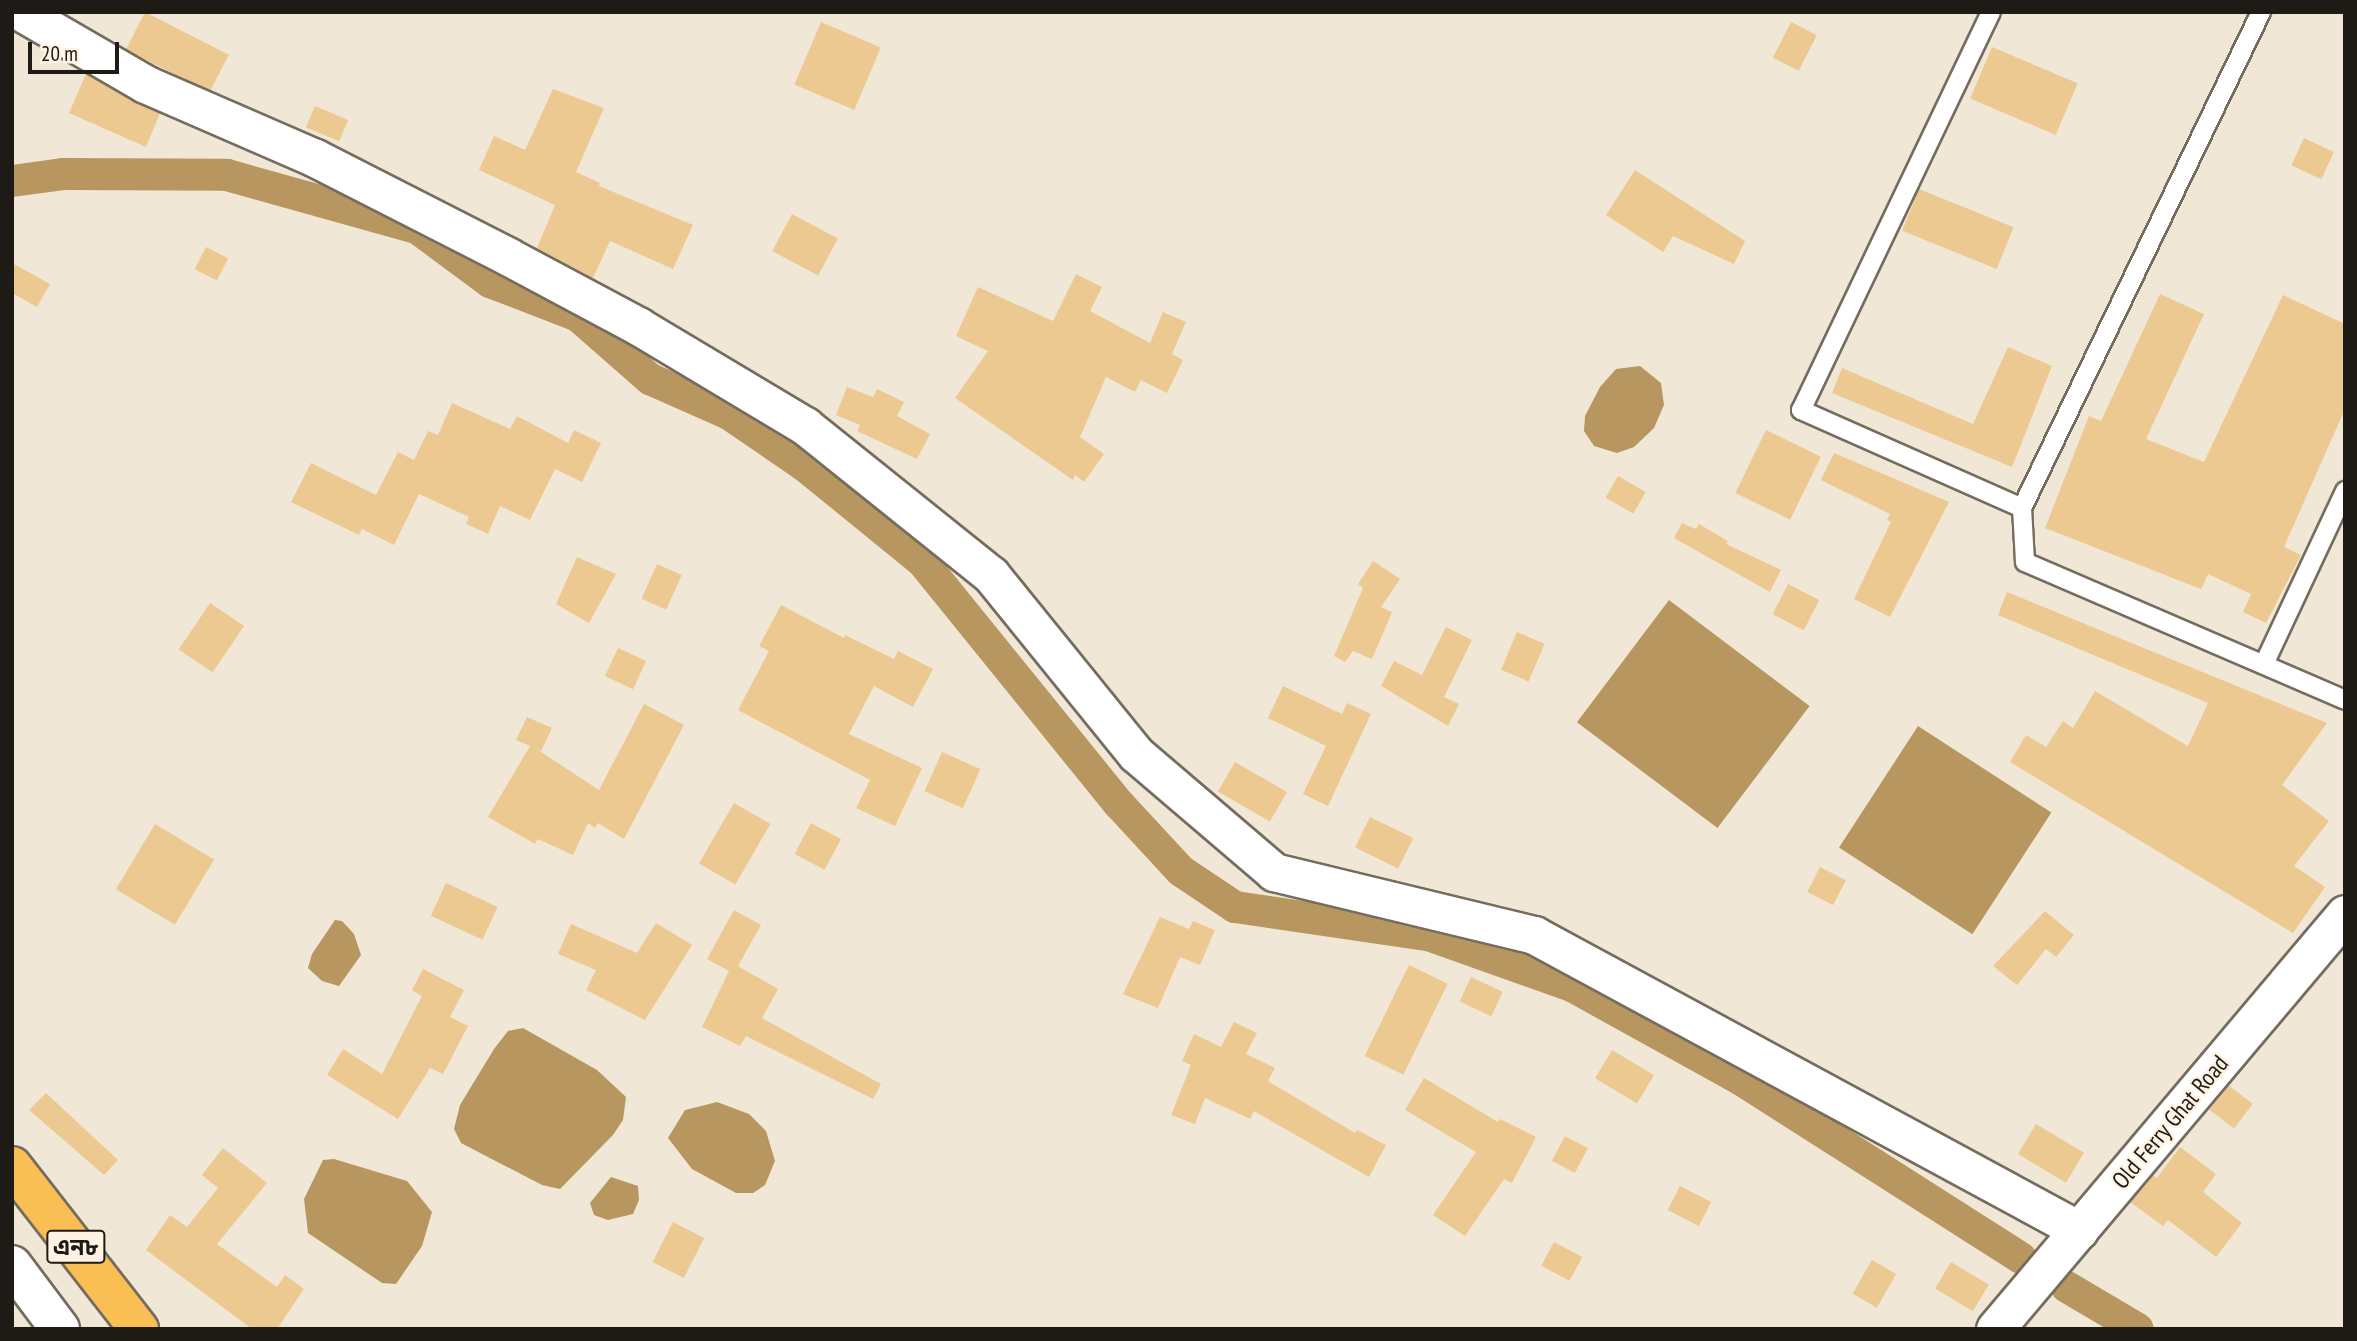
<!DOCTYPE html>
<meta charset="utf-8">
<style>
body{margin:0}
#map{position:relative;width:2357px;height:1341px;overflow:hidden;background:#f1e7d7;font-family:"PT Sans Narrow","Noto Sans Bengali",sans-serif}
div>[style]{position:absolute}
.water>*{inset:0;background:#b7965f;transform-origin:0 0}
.canal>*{height:32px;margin:-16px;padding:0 16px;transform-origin:16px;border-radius:16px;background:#b7965f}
.building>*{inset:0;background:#ecc991;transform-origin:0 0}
.roads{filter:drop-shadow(2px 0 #756c5e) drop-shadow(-2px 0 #756c5e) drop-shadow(0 2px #756c5e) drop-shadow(0 -2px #756c5e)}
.lane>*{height:18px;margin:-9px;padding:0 9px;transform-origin:9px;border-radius:9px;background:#fff}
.street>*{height:37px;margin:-18.5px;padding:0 18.5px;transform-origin:18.5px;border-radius:18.5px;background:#fff}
.secondary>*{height:38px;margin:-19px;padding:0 19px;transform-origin:19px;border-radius:19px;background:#fff}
.highway>*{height:38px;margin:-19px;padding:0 19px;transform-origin:19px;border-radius:19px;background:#f9be54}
span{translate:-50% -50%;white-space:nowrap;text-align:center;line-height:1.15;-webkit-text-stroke:5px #fff4e4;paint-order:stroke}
.shield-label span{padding:2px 5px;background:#fff4e4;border:2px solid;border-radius:5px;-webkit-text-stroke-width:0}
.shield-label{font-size:23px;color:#1e1a15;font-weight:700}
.street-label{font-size:24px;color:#1e1a15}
.frame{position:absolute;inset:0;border:14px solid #1e1a15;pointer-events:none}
.scale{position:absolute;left:28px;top:42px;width:91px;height:32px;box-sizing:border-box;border:4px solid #1e1a15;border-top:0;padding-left:9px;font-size:21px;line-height:24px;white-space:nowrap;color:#1e1a15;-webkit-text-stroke:5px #fff4e4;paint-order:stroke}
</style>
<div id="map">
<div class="water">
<i style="clip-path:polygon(1640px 366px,1661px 383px,1664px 405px,1654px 428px,1634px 447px,1617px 453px,1594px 446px,1584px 431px,1585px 416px,1600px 387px,1616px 369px)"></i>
<i style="left:1669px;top:600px;width:176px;height:153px;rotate:37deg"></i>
<i style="left:1918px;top:726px;width:159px;height:145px;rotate:33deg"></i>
<i style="clip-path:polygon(335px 920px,342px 921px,354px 934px,361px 955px,339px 986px,322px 981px,308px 968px,312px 954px)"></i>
<i style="clip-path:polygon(523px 1028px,597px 1070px,626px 1097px,623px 1120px,613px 1135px,560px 1189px,542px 1185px,461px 1143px,454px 1129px,460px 1105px,494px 1049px,508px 1031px)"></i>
<i style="clip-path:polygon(717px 1102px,749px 1114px,766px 1131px,775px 1161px,765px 1185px,753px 1193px,736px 1193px,692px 1169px,668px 1138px,685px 1110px)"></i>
<i style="clip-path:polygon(334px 1159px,407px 1181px,432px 1212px,422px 1246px,396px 1284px,382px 1283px,308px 1233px,304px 1199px,323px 1160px)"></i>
<i style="clip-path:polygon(611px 1177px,638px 1186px,639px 1200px,633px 1214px,608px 1220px,594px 1215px,590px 1203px)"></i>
</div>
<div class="canal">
<i style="left:12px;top:181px;width:51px;rotate:-7.8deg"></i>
<i style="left:63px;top:174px;width:164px;rotate:0.3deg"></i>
<i style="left:227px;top:175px;width:197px;rotate:15.6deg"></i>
<i style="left:417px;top:228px;width:91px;rotate:36.5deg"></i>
<i style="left:490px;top:282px;width:94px;rotate:21.1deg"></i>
<i style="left:578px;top:316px;width:96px;rotate:41.2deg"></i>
<i style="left:650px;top:379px;width:86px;rotate:23.9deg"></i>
<i style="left:729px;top:414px;width:92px;rotate:34.4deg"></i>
<i style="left:805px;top:466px;width:151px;rotate:39.1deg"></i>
<i style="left:922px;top:561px;width:313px;rotate:51deg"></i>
<i style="left:1119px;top:804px;width:91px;rotate:47.2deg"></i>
<i style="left:1181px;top:871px;width:65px;rotate:33.7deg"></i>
<i style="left:1235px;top:907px;width:195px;rotate:8.3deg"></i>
<i style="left:1428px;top:935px;width:153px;rotate:19.5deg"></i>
<i style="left:1572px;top:986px;width:192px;rotate:29deg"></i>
<i style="left:1740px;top:1079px;width:333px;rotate:32.5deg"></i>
<i style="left:2067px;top:1287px;width:82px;rotate:30.6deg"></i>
</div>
<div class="building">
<i style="left:145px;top:12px;width:94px;height:42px;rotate:27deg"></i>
<i style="left:821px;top:22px;width:65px;height:68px;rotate:23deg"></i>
<i style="left:1791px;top:22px;width:29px;height:40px;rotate:27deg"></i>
<i style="left:1992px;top:47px;width:93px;height:56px;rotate:23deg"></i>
<i style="clip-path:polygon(86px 74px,160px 113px,146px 147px,69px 113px)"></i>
<i style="clip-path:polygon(553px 89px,604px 108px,576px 172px,600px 183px,599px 186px,693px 225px,673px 269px,610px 241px,593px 278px,537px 248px,555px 205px,479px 170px,494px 136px,525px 150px)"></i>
<i style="left:315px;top:106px;width:36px;height:23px;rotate:23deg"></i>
<i style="left:2304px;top:138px;width:33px;height:30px;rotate:25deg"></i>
<i style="clip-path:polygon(1635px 170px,1745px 241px,1734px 264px,1673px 236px,1663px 252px,1606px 215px)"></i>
<i style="left:1919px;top:189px;width:102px;height:45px;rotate:22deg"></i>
<i style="left:792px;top:214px;width:52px;height:42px;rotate:28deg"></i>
<i style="left:206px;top:247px;width:25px;height:25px;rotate:27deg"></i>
<i style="clip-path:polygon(12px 263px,50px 284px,37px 307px,12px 293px)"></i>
<i style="clip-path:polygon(1076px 274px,1102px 287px,1090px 311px,1150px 343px,1163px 312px,1186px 322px,1172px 354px,1183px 360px,1167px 393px,1141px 380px,1135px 392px,1106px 377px,1080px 437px,1104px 454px,1084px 482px,1075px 475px,1073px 480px,955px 398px,988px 351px,956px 336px,978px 287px,1053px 321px)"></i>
<i style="clip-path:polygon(2160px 294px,2204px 314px,2146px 439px,2204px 462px,2283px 295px,2345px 324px,2345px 409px,2284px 547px,2301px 555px,2266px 623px,2243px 612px,2251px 594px,2208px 574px,2201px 589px,2045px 528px,2089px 416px,2101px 421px)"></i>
<i style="clip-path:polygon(2008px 347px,2052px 366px,2012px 467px,1832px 393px,1842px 368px,1973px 424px)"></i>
<i style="clip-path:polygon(847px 387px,873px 397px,877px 389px,904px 402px,897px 416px,930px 434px,917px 459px,857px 431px,860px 425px,836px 415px)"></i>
<i style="clip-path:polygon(452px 403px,510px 429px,517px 416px,568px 443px,574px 430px,601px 443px,582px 482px,555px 469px,530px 520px,500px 506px,488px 534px,466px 524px,469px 517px,419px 494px,394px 545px,362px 529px,359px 535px,291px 502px,311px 463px,376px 495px,398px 452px,414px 460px,428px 431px,438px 435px)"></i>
<i style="left:1766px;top:430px;width:61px;height:70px;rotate:26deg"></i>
<i style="clip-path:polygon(1834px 453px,1949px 502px,1890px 617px,1854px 599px,1891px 522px,1887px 520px,1890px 514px,1821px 480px)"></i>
<i style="left:1618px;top:476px;width:32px;height:25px;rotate:30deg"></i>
<i style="clip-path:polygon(1682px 523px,1696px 529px,1699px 524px,1728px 541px,1726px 544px,1781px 570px,1770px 592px,1674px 538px)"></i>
<i style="clip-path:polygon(577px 557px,616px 574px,589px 623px,556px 604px)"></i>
<i style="clip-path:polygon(1373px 561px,1400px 579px,1381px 607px,1392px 612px,1372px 659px,1353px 651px,1345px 662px,1334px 656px,1363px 588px,1358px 584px)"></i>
<i style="left:657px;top:564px;width:27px;height:38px;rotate:24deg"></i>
<i style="left:1788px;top:584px;width:35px;height:34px;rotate:27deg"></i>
<i style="clip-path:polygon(2007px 592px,2327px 723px,2282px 785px,2329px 821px,2294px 866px,2325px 887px,2293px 933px,2010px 762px,2026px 735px,2046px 747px,2063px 721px,2073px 728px,2095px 691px,2188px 746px,2208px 703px,1998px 615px)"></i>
<i style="left:210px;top:603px;width:41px;height:56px;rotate:34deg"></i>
<i style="clip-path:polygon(781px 605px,844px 638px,845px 635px,894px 659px,898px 651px,933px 669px,913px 707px,874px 686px,849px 734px,922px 768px,895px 826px,856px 808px,870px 780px,738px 710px,769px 651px,759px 646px)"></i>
<i style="clip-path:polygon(1446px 627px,1472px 640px,1444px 697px,1459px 704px,1448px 726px,1381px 686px,1394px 661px,1422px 675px)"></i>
<i style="left:1517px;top:632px;width:30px;height:41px;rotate:23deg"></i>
<i style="left:618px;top:648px;width:31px;height:31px;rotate:25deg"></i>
<i style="clip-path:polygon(1283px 686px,1342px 714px,1347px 703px,1371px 714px,1328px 806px,1303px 794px,1326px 746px,1268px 718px)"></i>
<i style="clip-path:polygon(644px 704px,684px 725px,624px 839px,598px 823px,595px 828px,588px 823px,573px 855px,538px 839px,535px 844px,488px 817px,530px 746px,516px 740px,527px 717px,552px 728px,541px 751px,535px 748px,599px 790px)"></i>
<i style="left:942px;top:752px;width:42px;height:43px;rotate:24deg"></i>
<i style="left:1235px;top:762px;width:60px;height:34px;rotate:30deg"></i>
<i style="left:734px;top:803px;width:42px;height:70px;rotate:30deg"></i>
<i style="left:1370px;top:817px;width:48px;height:34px;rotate:26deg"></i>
<i style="left:811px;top:823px;width:34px;height:35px;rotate:28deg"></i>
<i style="left:155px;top:824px;width:69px;height:76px;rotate:31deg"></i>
<i style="left:1820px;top:867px;width:29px;height:28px;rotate:27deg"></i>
<i style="left:446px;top:883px;width:57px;height:36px;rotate:25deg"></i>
<i style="clip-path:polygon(734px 910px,761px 925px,738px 966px,778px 989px,762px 1018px,881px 1084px,873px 1099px,746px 1036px,740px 1046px,702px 1027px,729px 971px,707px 959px)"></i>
<i style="clip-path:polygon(2045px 911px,2074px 935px,2056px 957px,2046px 949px,2017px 985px,1993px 966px)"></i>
<i style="clip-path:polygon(1160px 917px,1189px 929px,1193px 921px,1215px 930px,1200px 965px,1180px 957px,1158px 1008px,1123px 994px)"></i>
<i style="clip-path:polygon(656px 923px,692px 945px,645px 1020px,586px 990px,596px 970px,558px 954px,571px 924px,637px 953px)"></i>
<i style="left:1409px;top:965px;width:43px;height:101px;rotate:26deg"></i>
<i style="clip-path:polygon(423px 969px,464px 990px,450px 1017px,468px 1026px,443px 1074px,430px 1068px,398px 1119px,327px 1075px,343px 1049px,382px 1074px,422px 996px,412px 990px)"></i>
<i style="left:1471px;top:977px;width:35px;height:27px;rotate:25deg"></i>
<i style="clip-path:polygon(1234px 1022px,1257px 1033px,1246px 1054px,1275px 1068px,1268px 1081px,1355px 1133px,1357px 1130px,1386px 1145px,1369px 1177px,1254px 1111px,1250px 1119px,1205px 1098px,1195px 1124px,1171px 1115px,1191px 1065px,1182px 1061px,1194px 1034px,1221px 1047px)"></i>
<i style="left:1612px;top:1050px;width:49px;height:33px;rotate:31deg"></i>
<i style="clip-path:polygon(1424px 1078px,1498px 1122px,1500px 1119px,1536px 1137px,1512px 1183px,1504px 1179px,1465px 1236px,1433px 1215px,1476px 1152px,1405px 1110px)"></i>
<i style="left:2228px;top:1085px;width:31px;height:31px;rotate:37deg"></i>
<i style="clip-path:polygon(46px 1093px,118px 1160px,104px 1175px,29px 1110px)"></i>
<i style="left:2036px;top:1124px;width:56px;height:35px;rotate:31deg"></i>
<i style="left:1565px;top:1136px;width:26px;height:28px;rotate:28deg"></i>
<i style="clip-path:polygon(2180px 1147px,2216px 1174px,2203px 1192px,2242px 1223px,2216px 1257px,2168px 1220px,2163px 1226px,2130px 1202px,2153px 1175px,2157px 1178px)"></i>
<i style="clip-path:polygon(223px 1148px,267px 1183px,217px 1244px,277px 1287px,285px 1275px,304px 1289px,277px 1329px,252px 1329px,146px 1250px,170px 1215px,187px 1227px,218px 1188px,202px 1175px)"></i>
<i style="left:1680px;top:1186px;width:35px;height:27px;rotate:27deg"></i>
<i style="left:673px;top:1222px;width:35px;height:45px;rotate:27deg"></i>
<i style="left:1554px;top:1242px;width:32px;height:27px;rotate:28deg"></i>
<i style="left:1872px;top:1260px;width:28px;height:39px;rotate:30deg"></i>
<i style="left:1951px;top:1262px;width:44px;height:31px;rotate:31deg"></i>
</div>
<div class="roads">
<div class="lane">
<i style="left:1991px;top:12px;width:441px;rotate:115.5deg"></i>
<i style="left:1801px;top:410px;width:242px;rotate:23.9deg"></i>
<i style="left:2022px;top:508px;width:54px;rotate:86.8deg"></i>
<i style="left:2025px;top:562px;width:348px;rotate:23.3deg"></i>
<i style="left:2022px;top:508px;width:551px;rotate:-64.27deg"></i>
<i style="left:2265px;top:662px;width:189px;rotate:-64.9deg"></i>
</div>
<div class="street">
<i style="left:21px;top:12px;width:143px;rotate:30.1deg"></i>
<i style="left:145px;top:84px;width:185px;rotate:23.5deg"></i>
<i style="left:315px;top:158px;width:216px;rotate:27deg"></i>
<i style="left:507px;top:256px;width:149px;rotate:28.1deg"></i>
<i style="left:638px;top:326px;width:195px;rotate:30.9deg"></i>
<i style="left:805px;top:426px;width:238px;rotate:38.7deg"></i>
<i style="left:991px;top:575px;width:230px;rotate:51deg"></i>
<i style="left:1136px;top:754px;width:182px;rotate:40.5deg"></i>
<i style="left:1274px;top:872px;width:268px;rotate:13.6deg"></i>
<i style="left:1534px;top:935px;width:620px;rotate:28.43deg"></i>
<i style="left:1995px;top:1329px;width:543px;rotate:-49.86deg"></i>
</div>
<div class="secondary">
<i style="left:12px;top:1265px;width:80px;rotate:53.1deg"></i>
</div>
<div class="highway">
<i style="left:12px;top:1166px;width:207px;rotate:52.1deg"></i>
</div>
</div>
<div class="shield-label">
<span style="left:76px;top:1247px">এন৮</span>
</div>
<div class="street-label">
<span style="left:2170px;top:1122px;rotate:-50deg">Old Ferry Ghat Road</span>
</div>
<div class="frame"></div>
<div class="scale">20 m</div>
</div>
